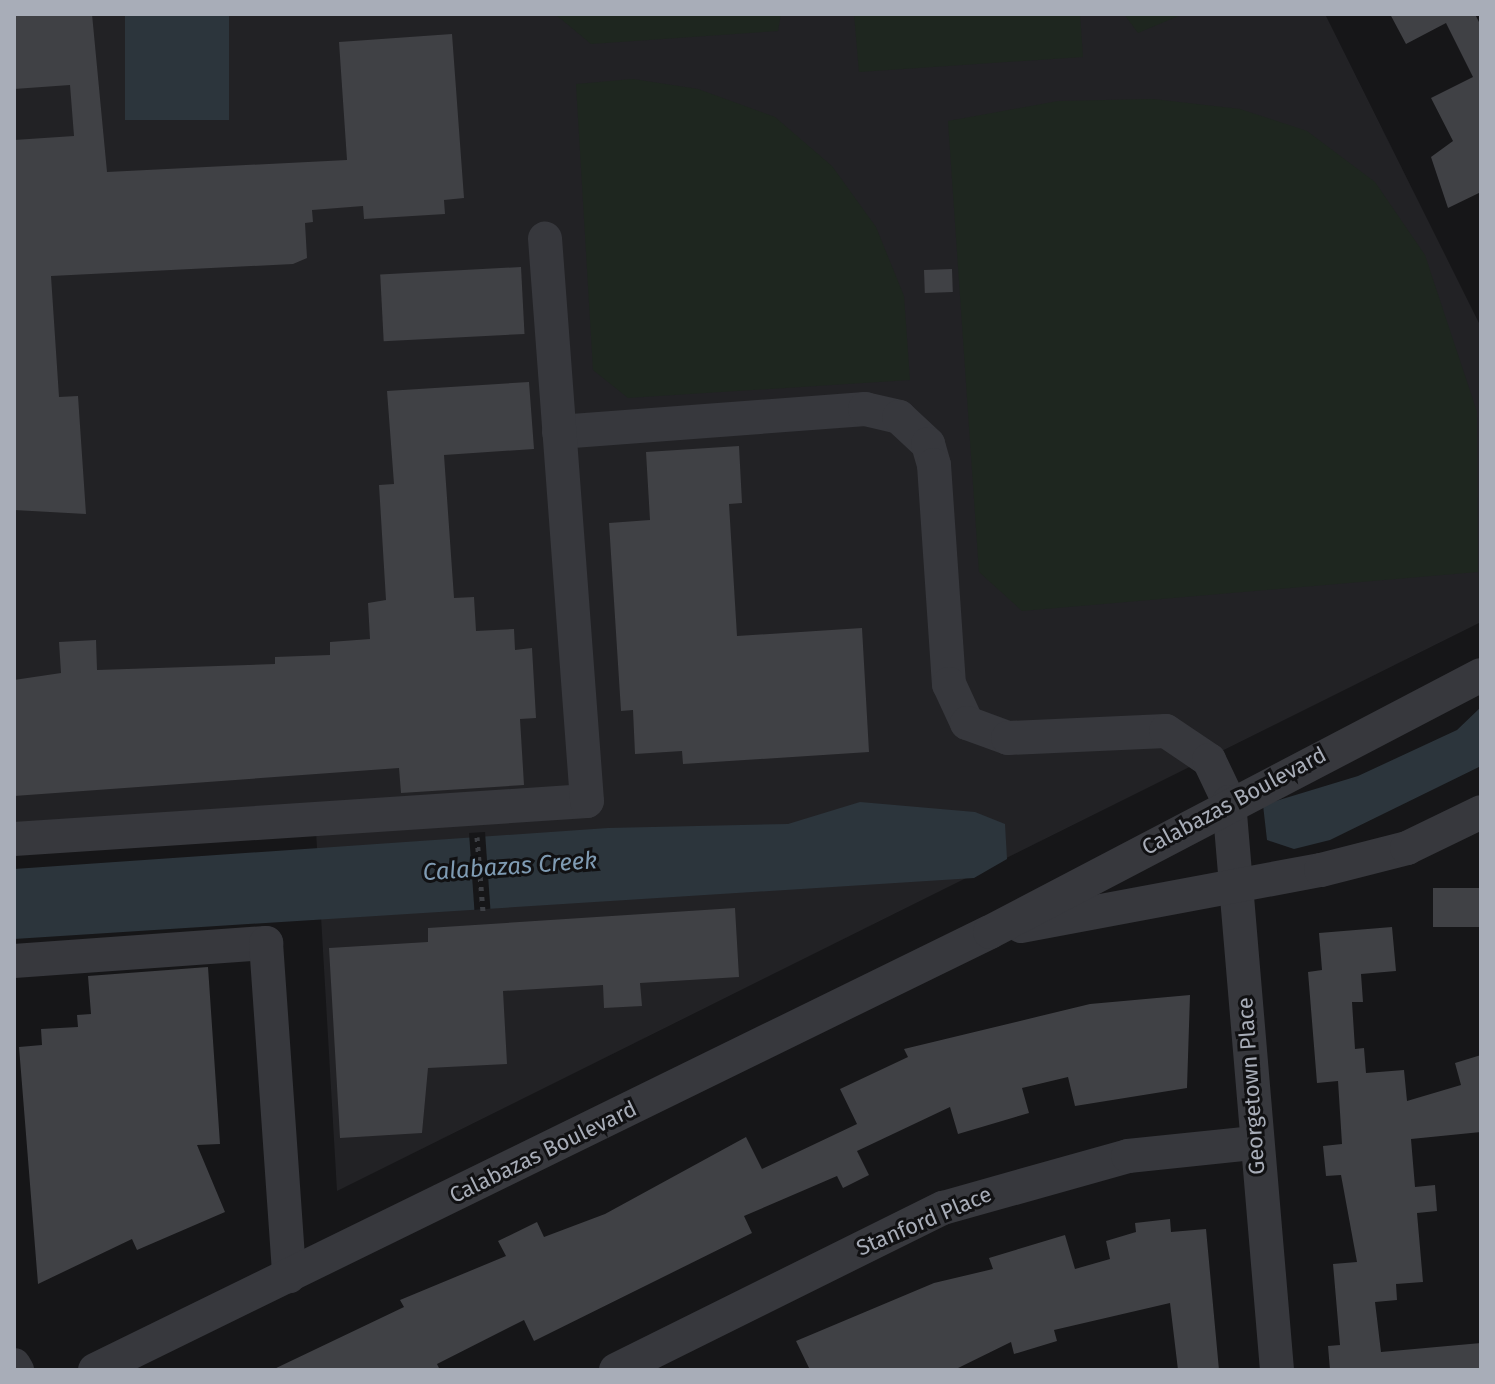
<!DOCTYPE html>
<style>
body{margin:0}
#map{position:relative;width:1495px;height:1384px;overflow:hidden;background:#161618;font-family:"Fira Sans",sans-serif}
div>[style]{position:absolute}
.built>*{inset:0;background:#222225}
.green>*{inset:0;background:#1e261f}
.water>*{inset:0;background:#2c353c;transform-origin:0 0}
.pier>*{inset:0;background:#161618;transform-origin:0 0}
.building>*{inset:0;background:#404145;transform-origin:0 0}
.path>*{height:5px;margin-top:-2.5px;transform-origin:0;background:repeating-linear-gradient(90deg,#3d3f44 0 4px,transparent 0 10px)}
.minor>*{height:34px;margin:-17px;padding:0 17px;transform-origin:17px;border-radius:17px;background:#37383d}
span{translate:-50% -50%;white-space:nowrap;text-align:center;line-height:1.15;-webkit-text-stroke:6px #111113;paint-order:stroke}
.street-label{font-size:22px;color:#a8adb8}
.water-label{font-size:24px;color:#7f9bb3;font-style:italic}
.frame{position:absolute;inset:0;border:16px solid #a8adb8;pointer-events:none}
</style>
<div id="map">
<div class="built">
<i style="clip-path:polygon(14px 14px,1325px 14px,1481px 327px,1481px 622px,337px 1191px,316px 831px,14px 854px)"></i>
</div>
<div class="green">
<i style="clip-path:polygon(555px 14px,781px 14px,778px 31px,591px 44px)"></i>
<i style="clip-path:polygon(854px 14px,1080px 14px,1083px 57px,859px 72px)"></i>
<i style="clip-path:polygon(1124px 14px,1183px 14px,1138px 33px)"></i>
<i style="clip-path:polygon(633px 79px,698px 89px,775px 117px,832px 166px,876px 227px,904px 296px,910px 380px,628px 398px,593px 370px,576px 84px)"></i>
<i style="clip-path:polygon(1153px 99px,1240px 109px,1307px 131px,1375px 182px,1425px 255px,1477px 412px,1478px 572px,1022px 611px,979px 572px,948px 121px,1058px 101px)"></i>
</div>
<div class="water">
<i style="left:125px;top:14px;width:104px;height:106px"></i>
<i style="clip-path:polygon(1481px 707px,1481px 766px,1330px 840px,1294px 849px,1267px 840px,1263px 805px,1358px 776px,1457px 730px)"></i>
<i style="clip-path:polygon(860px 802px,975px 812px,1005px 824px,1007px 859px,974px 878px,14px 939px,14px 869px,608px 828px,788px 824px)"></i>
</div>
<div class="pier">
<i style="left:485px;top:832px;width:77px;height:16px;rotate:86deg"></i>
</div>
<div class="building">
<i style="clip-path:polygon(14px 14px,92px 14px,107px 172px,347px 160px,339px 42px,452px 34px,464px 198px,444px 200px,445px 214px,364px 219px,363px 206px,312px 210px,313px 222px,305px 223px,307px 258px,293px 264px,51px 276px,59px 397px,78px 396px,86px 514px,14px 510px,14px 140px,74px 136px,70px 85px,14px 89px)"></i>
<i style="clip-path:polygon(1390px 14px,1475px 14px,1481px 26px,1481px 192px,1448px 208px,1431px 157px,1453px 141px,1431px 98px,1473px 77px,1446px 23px,1406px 44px)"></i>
<i style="left:521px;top:267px;width:67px;height:141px;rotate:87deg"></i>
<i style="left:952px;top:269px;width:23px;height:28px;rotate:88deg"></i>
<i style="clip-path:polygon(529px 382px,534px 449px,444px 455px,454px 598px,474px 597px,476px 631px,514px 629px,515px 650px,532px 648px,536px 718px,520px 719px,524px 785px,401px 793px,399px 768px,14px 796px,14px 680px,61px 673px,59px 642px,96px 640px,97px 670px,275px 664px,275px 657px,330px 655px,330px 642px,370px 639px,368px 603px,386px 600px,379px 485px,394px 484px,387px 391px)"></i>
<i style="clip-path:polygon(739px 446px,742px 503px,729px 504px,737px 636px,862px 628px,869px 752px,683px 764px,682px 751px,635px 754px,633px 710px,621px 711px,609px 523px,650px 520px,646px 452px)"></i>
<i style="left:1481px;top:888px;width:39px;height:48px;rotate:90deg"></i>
<i style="clip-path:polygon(735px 908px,739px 977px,640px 983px,642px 1006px,604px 1008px,603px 985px,503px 991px,507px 1064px,428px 1068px,422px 1133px,340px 1138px,329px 948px,428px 942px,428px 928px)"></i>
<i style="clip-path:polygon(1392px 927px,1396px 971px,1361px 974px,1363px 1002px,1352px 1002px,1355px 1049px,1364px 1048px,1366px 1073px,1404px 1070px,1407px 1101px,1461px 1085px,1455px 1063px,1481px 1055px,1481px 1132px,1411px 1139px,1415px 1187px,1435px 1185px,1437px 1211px,1417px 1213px,1423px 1282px,1396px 1284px,1397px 1300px,1375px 1302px,1381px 1352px,1481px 1343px,1481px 1370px,1330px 1370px,1328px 1346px,1340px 1345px,1333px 1264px,1357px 1262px,1341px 1175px,1326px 1176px,1323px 1146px,1342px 1144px,1338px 1081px,1317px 1083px,1308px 972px,1322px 970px,1319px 933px)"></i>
<i style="clip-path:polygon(208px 967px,220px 1144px,197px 1145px,225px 1212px,137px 1250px,132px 1239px,38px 1284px,19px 1047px,42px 1045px,41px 1029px,78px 1027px,77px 1015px,91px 1014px,88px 976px)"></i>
<i style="clip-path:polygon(1190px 995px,1187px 1088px,1075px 1106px,1068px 1077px,1022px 1088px,1029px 1113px,958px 1134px,950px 1107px,857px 1151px,869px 1175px,843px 1188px,837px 1176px,744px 1216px,752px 1233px,534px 1341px,524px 1320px,437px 1364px,440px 1370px,272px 1370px,404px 1307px,400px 1300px,506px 1256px,498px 1241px,537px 1222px,544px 1237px,605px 1214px,746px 1137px,762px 1169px,857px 1124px,840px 1089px,908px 1057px,904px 1049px,1090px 1004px)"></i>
<i style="clip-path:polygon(1170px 1219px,1171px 1232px,1206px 1229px,1219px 1370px,1178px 1370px,1170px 1303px,1054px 1330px,1057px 1341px,1014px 1354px,1011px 1342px,954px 1370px,810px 1370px,796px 1341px,934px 1283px,993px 1269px,989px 1258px,1065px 1235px,1075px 1269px,1110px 1259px,1106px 1241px,1136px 1232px,1135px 1223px)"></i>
</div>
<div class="path">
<i style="left:477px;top:837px;width:75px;rotate:85.4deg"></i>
</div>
<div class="minor">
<i style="left:559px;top:432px;width:307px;rotate:-4.3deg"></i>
<i style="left:865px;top:409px;width:35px;rotate:13deg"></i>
<i style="left:899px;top:417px;width:40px;rotate:43deg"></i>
<i style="left:928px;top:444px;width:22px;rotate:74deg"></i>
<i style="left:934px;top:465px;width:220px;rotate:86.1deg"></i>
<i style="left:949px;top:684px;width:43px;rotate:65.2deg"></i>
<i style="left:967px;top:723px;width:44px;rotate:20.1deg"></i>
<i style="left:1008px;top:738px;width:158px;rotate:-2.5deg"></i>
<i style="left:1166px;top:731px;width:52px;rotate:34deg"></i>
<i style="left:1209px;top:760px;width:47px;rotate:64.5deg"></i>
<i style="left:1229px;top:802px;width:570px;rotate:85.17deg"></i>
<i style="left:14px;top:839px;width:574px;rotate:-3.79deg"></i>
<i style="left:587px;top:801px;width:564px;rotate:-94.27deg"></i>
<i style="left:1021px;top:926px;width:305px;rotate:-10.6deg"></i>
<i style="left:1321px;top:870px;width:89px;rotate:-14.3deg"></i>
<i style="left:1407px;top:848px;width:82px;rotate:-25.9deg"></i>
<i style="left:14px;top:961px;width:253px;rotate:-4.1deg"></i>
<i style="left:266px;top:943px;width:334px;rotate:86deg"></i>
<i style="left:14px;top:1365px;width:6px;rotate:59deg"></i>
<i style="left:95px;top:1370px;width:996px;rotate:-26.08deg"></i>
<i style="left:990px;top:932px;width:554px;rotate:-27.63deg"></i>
<i style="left:616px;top:1370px;width:365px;rotate:-26.4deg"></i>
<i style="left:943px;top:1208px;width:192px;rotate:-15.7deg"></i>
<i style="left:1128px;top:1156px;width:127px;rotate:-5.9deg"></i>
</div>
<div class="street-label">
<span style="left:1234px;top:801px;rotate:-28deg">Calabazas Boulevard</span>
<span style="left:1251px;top:1086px;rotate:-94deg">Georgetown Place</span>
<span style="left:543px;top:1152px;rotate:-26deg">Calabazas Boulevard</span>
<span style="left:924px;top:1221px;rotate:-23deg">Stanford Place</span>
</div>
<div class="water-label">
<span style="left:510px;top:867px;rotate:-4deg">Calabazas Creek</span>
</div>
<div class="frame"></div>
</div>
